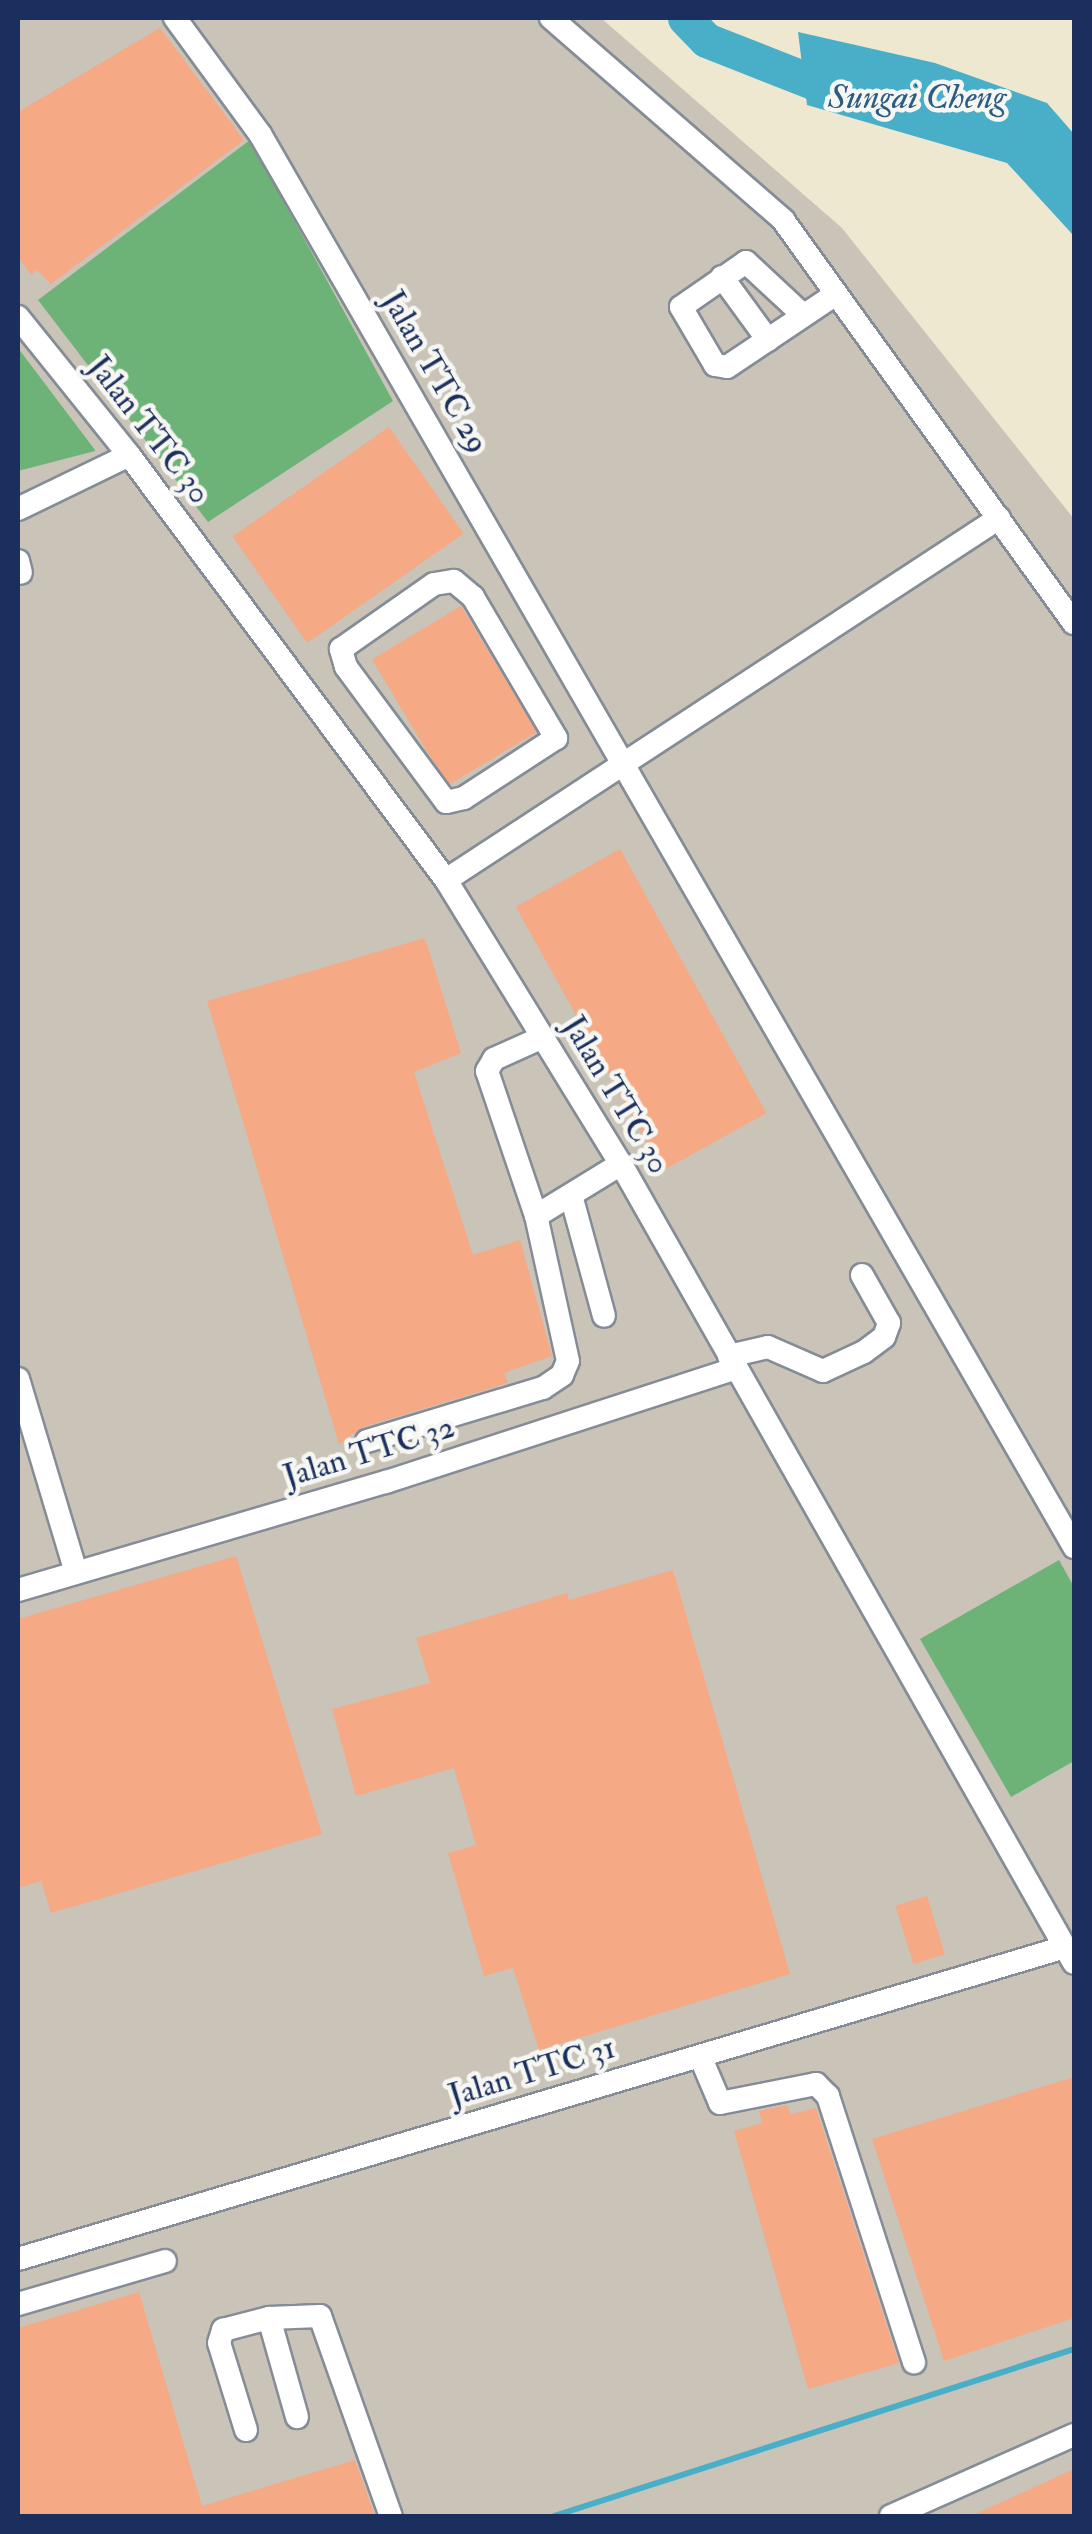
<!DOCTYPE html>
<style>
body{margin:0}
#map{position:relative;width:1092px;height:2534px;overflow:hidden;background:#eee8d0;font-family:"IM FELL Double Pica",serif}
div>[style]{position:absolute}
.industrial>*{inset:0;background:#cac3b8}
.forest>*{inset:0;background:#6db378}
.water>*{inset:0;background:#49afc8}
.stream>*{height:6px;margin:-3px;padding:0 3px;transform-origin:3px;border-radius:3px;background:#49afc8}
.river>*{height:35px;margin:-17.5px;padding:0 17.5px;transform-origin:17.5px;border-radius:17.5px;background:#49afc8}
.building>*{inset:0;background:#f5a985;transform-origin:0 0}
.roads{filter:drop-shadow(2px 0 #848c97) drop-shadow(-2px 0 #848c97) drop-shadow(0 2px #848c97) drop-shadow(0 -2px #848c97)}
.minor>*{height:22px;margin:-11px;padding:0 11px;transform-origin:11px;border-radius:11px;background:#fff}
span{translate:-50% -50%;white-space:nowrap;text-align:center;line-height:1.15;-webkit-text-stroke:9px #f6f6f2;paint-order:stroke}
.street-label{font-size:32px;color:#1b2f5e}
.water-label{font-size:35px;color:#2b5c83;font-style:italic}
.frame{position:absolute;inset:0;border:20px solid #1b2f5e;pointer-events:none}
</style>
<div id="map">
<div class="industrial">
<i style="clip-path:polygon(18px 18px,601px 18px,842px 228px,1074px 519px,1074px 2516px,18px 2516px)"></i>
</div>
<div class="forest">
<i style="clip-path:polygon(250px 140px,393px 401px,208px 522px,38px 300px)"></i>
<i style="clip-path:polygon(18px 348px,95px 450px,95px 451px,18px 471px)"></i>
<i style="clip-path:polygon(1059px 1560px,1074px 1587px,1074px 1761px,1011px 1797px,920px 1639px)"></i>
</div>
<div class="water">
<i style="clip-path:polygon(798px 32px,935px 63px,1047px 103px,1074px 134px,1074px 236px,1007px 163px,807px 105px)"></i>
</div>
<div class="stream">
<i style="left:554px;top:2516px;width:546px;rotate:-17.8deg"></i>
</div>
<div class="river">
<i style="left:685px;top:18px;width:30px;rotate:46deg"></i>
<i style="left:706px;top:40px;width:153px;rotate:21.5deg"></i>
</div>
<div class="building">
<i style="clip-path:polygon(160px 28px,244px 140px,51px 284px,37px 270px,31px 275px,18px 257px,18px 112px)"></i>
<i style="left:389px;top:427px;width:130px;height:191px;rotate:55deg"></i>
<i style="left:461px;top:606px;width:147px;height:104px;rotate:59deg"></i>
<i style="left:620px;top:849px;width:302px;height:119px;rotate:61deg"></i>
<i style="clip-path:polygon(425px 938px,461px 1053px,414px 1072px,473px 1255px,520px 1240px,552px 1356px,504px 1373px,508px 1383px,363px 1427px,339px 1444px,207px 1001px)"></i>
<i style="clip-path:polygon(236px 1556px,322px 1834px,51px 1913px,41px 1881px,18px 1888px,18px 1619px)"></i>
<i style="clip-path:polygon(673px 1570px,790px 1974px,539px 2050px,513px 1968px,484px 1976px,448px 1853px,476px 1845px,454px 1768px,356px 1796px,332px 1709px,430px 1683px,416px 1638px,567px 1593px,569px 1600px)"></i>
<i style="left:927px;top:1896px;width:61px;height:33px;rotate:73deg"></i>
<i style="clip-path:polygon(1074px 2077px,1074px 2318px,944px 2361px,872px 2139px)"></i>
<i style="clip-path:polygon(787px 2105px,791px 2114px,816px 2108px,899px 2363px,808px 2389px,734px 2131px,762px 2123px,759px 2111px)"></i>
<i style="clip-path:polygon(139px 2292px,202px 2506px,355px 2460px,375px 2516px,18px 2516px,18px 2328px)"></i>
<i style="clip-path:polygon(1074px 2469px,1074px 2516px,971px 2516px)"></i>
</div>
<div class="roads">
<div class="minor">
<i style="left:175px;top:18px;width:144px;rotate:53.8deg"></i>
<i style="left:260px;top:134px;width:1631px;rotate:60.05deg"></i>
<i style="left:551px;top:18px;width:308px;rotate:41deg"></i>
<i style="left:783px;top:220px;width:497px;rotate:54.2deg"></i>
<i style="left:722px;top:277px;width:78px;rotate:53.9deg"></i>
<i style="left:803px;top:315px;width:78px;rotate:-137.1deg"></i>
<i style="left:746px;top:262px;width:79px;rotate:145.3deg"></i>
<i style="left:681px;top:307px;width:67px;rotate:59.6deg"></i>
<i style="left:715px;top:365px;width:12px;rotate:9deg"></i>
<i style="left:727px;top:367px;width:131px;rotate:-33.8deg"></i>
<i style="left:18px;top:317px;width:177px;rotate:51.2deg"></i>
<i style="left:129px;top:455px;width:530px;rotate:53.28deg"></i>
<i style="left:446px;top:880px;width:334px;rotate:58.4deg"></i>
<i style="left:621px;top:1164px;width:918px;rotate:60.45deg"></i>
<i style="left:18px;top:509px;width:123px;rotate:-25.9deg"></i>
<i style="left:18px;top:561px;width:12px;rotate:76deg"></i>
<i style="left:454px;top:581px;width:25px;rotate:40deg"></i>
<i style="left:473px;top:597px;width:164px;rotate:59.5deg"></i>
<i style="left:556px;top:738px;width:110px;rotate:146.9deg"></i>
<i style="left:464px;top:798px;width:18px;rotate:167deg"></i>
<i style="left:446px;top:802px;width:168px;rotate:-126.5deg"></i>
<i style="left:346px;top:667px;width:19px;rotate:-106deg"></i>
<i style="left:341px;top:649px;width:113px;rotate:-35deg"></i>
<i style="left:434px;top:584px;width:20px;rotate:-9deg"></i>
<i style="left:446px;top:880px;width:661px;rotate:-33.21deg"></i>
<i style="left:543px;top:1037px;width:54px;rotate:155.8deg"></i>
<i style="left:494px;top:1059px;width:14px;rotate:120deg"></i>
<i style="left:487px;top:1071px;width:153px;rotate:71.3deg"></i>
<i style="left:536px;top:1216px;width:100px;rotate:-31.5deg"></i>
<i style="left:572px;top:1199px;width:121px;rotate:74.7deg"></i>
<i style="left:729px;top:1356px;width:40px;rotate:-13deg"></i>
<i style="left:768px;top:1347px;width:60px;rotate:23.6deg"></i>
<i style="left:823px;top:1371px;width:45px;rotate:-24.9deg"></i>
<i style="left:864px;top:1352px;width:25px;rotate:-37deg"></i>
<i style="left:884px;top:1337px;width:15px;rotate:-70deg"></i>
<i style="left:889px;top:1323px;width:55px;rotate:-119.4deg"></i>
<i style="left:18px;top:1379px;width:202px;rotate:73.3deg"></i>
<i style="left:367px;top:1441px;width:184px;rotate:-16.8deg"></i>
<i style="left:543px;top:1388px;width:23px;rotate:-34deg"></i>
<i style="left:562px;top:1375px;width:15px;rotate:-67deg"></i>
<i style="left:568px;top:1361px;width:148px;rotate:-102.4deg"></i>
<i style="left:18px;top:1590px;width:384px;rotate:-16.4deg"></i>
<i style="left:386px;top:1482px;width:368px;rotate:-18deg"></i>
<i style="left:700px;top:2056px;width:51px;rotate:66.9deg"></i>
<i style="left:720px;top:2103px;width:98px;rotate:-11.2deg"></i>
<i style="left:816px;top:2084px;width:17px;rotate:45deg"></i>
<i style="left:828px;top:2096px;width:280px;rotate:72.1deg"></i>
<i style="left:18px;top:2259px;width:1092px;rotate:-16.59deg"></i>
<i style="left:18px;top:2304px;width:153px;rotate:-16.3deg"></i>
<i style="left:269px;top:2318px;width:103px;rotate:74.2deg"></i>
<i style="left:246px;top:2430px;width:91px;rotate:-107.2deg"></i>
<i style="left:219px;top:2343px;width:14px;rotate:-73deg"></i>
<i style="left:223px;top:2330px;width:48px;rotate:-14.6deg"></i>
<i style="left:269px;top:2318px;width:51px;rotate:-2.2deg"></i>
<i style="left:320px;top:2316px;width:212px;rotate:70.5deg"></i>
<i style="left:891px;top:2516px;width:200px;rotate:-23.9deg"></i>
</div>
</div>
<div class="street-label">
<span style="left:435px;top:372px;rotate:60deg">Jalan TTC 29</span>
<span style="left:149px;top:430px;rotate:52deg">Jalan TTC 30</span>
<span style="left:616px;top:1095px;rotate:59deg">Jalan TTC 30</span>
<span style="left:369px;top:1452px;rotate:-17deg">Jalan TTC 32</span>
<span style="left:532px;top:2072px;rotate:-17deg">Jalan TTC 31</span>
</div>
<div class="water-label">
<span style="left:917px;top:97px">Sungai Cheng</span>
</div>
<div class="frame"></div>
</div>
